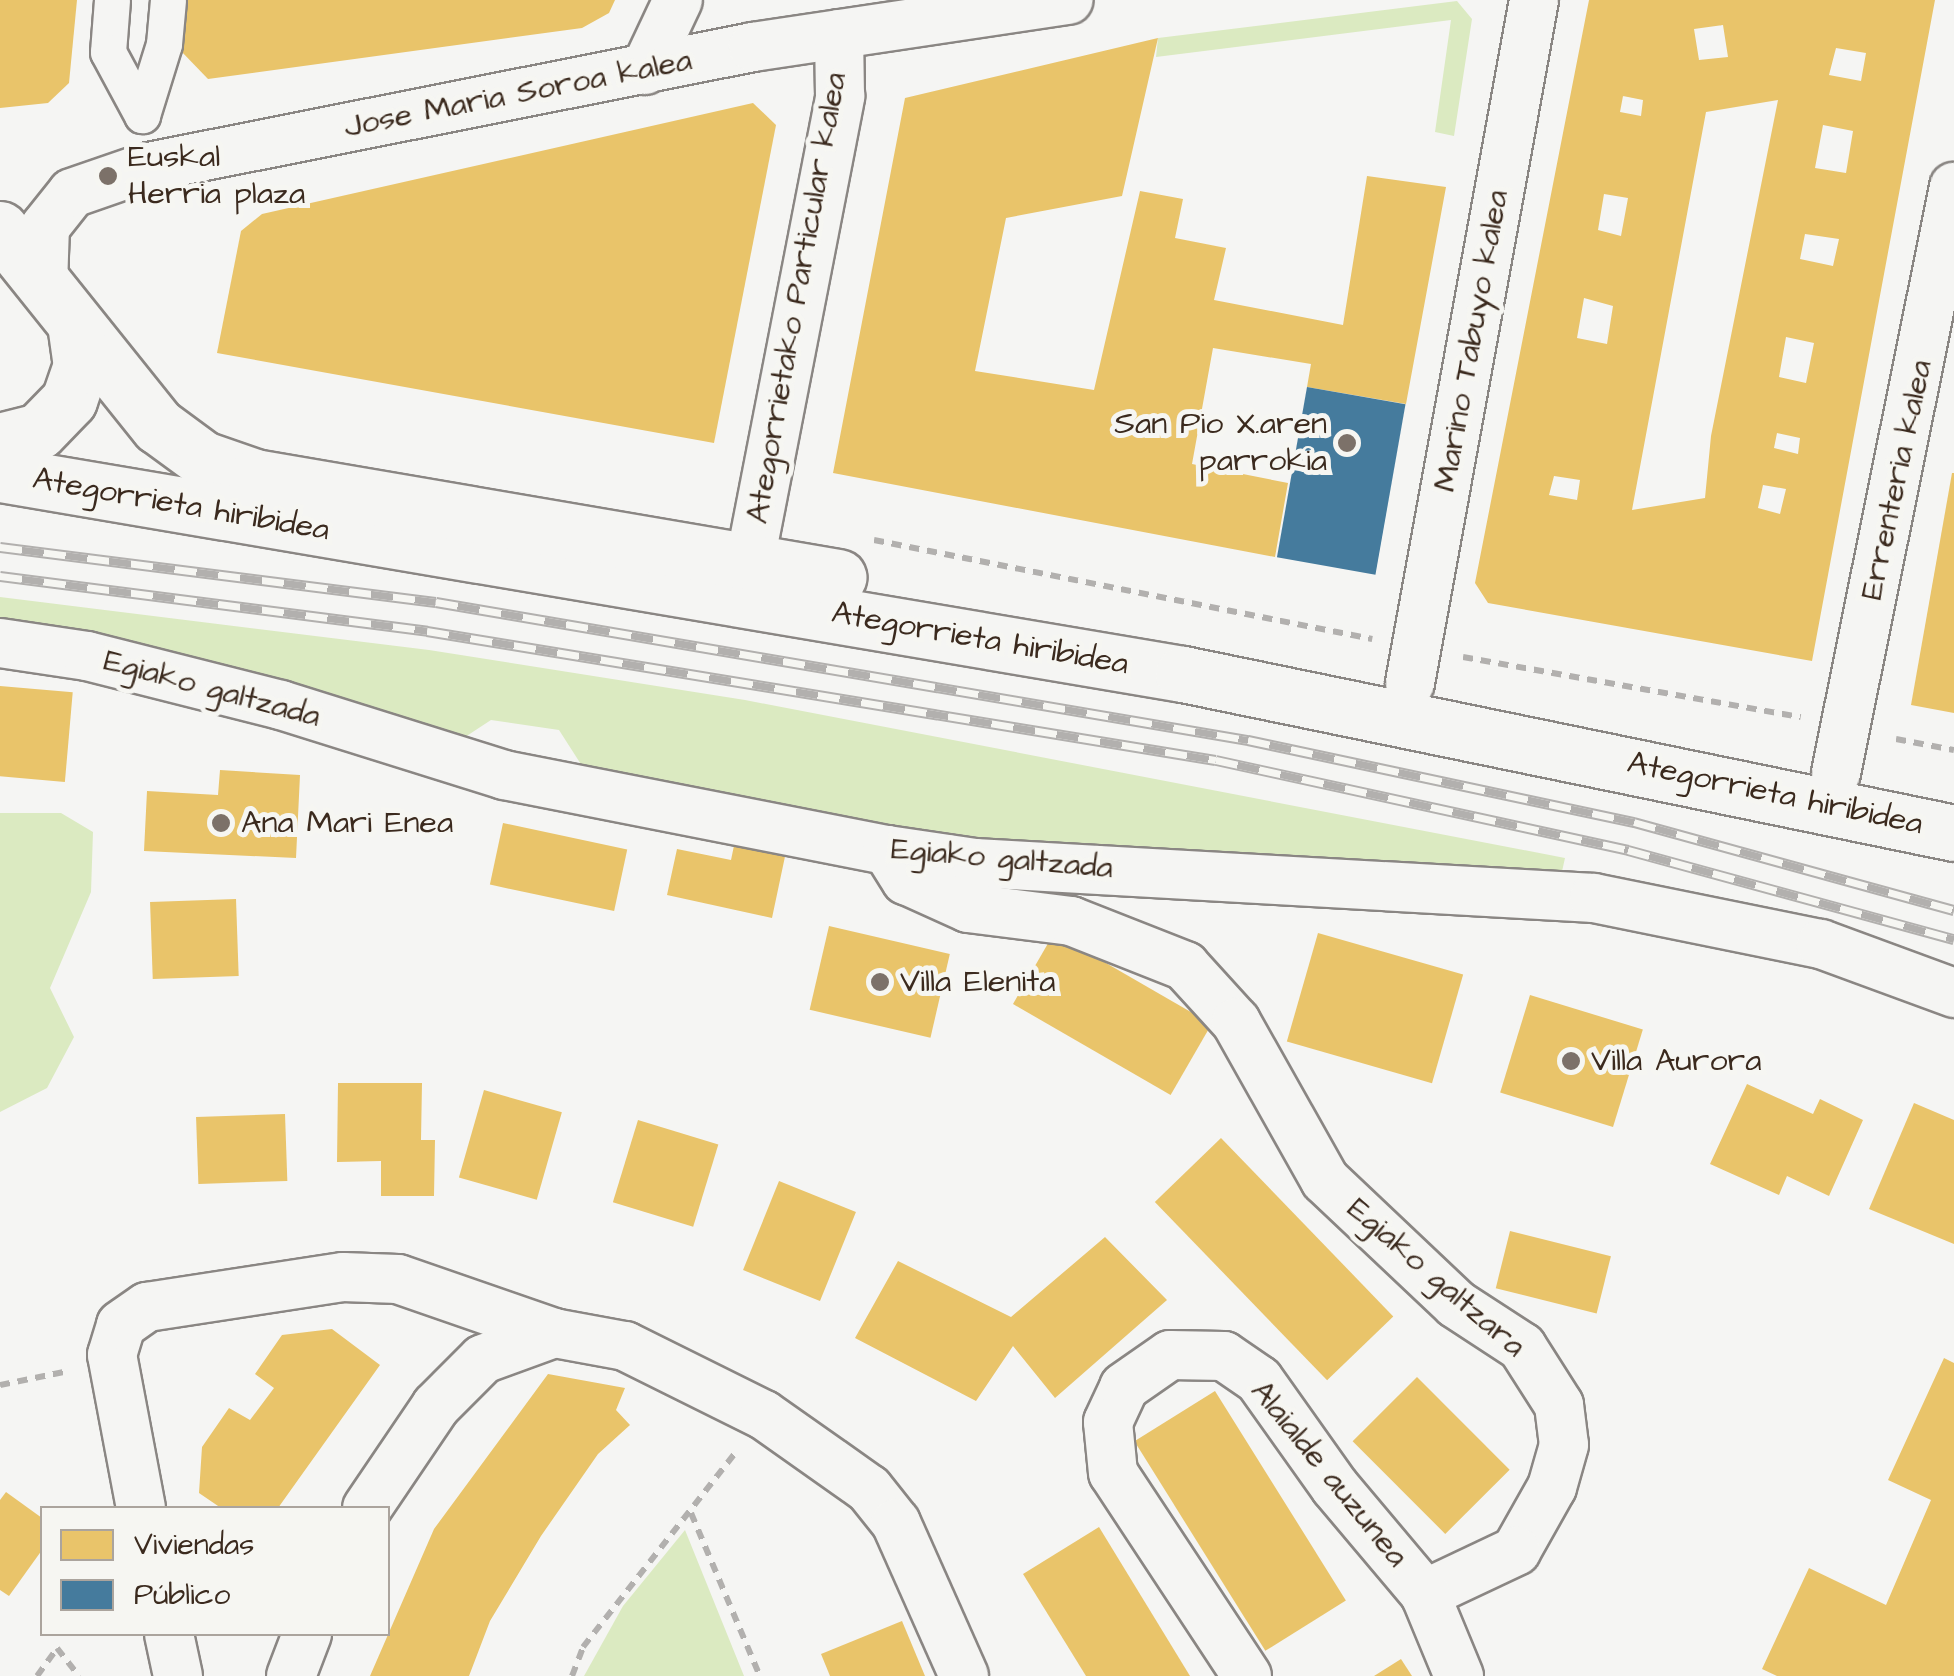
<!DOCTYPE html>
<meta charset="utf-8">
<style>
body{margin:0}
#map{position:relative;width:1954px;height:1676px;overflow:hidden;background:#f5f5f3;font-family:"Architects Daughter",sans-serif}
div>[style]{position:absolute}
.green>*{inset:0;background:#dbeac1}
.homes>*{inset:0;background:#e9c46a;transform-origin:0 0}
.public>*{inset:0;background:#457b9d;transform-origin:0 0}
.path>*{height:6px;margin-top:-3px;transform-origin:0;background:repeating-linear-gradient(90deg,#b2b0ae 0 10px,transparent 0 18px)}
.roads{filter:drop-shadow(2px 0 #8a8683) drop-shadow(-2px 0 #8a8683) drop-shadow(0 2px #8a8683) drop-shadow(0 -2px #8a8683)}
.pedestrian>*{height:35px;margin:-17.5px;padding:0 17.5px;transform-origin:17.5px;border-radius:17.5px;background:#f5f5f3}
.minor>*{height:48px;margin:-24px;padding:0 24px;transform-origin:24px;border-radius:24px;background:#f5f5f3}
.tertiary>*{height:55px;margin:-27.5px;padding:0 27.5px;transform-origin:27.5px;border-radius:27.5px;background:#f5f5f3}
.secondary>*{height:55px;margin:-27.5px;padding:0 27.5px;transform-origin:27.5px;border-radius:27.5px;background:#f5f5f3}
.rail>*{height:11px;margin-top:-5.5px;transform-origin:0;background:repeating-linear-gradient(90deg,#f6f6f2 0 22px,#b2b0ae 0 44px);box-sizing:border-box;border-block:2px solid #b2b0ae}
.dots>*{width:28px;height:28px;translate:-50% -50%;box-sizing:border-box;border:5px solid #f6f6f2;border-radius:50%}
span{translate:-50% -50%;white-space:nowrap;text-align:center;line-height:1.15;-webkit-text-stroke:10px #f6f6f2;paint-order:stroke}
.street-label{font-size:32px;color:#3b2a1e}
.poi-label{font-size:32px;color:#3b2a1e}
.left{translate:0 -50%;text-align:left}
.right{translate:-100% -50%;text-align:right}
.legend{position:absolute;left:40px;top:1506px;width:350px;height:130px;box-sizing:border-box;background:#f6f6f2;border:2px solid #aba49d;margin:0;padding:12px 18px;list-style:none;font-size:30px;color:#3b2a1e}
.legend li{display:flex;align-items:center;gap:20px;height:50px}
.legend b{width:50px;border:2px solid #aba49d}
</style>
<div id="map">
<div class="green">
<i style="clip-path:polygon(1457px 1px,1472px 19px,1454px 136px,1435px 132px,1451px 20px,1156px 57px,1158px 38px)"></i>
<i style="clip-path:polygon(0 597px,429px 650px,745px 700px,1565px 858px,1561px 876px,977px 841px,584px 769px,559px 730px,491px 720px,459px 741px,96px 632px,0 617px)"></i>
<i style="clip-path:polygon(0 813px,61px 813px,93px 832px,91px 892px,50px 988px,74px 1037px,47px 1088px,0 1112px)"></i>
<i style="clip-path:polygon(685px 1530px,744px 1676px,584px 1676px,623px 1606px)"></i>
</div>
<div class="homes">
<i style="clip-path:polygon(0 0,77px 0,69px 83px,48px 103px,0 108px)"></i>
<i style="clip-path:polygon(183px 0,615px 0,609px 13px,582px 28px,208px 79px,180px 50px)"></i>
<i style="clip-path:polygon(evenodd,1589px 0,1935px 0,1812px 661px,1488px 603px,1475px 583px,1589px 0,1723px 25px,1728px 57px,1699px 60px,1694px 29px,1723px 25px,1589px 0,1836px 48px,1866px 53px,1861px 81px,1829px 75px,1836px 48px,1589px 0,1623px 96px,1643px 100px,1641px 116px,1620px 112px,1623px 96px,1589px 0,1778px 100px,1711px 436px,1705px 498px,1632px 510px,1706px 112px,1778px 100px,1589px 0,1823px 125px,1853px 131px,1846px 173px,1815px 168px,1823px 125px,1589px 0,1604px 194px,1628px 198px,1621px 236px,1598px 230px,1604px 194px,1589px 0,1805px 234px,1839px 239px,1833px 266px,1800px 259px,1805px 234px,1589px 0,1584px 298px,1613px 306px,1607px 344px,1577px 338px,1584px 298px,1589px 0,1786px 337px,1814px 343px,1806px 383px,1779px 377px,1786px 337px,1589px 0,1777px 433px,1800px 438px,1798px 454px,1774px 448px,1777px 433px,1589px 0,1554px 476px,1580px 480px,1577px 500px,1549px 495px,1554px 476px,1589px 0,1763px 485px,1786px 489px,1780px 514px,1758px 508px,1763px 485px)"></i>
<i style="clip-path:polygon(1158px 38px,1122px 196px,1006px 218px,975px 371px,1094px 390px,1140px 191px,1183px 199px,1175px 238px,1226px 248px,1214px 300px,1343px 325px,1367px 176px,1446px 187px,1406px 404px,1307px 387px,1311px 364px,1213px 348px,1192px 464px,1288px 483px,1275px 557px,833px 473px,905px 98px)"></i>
<i style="clip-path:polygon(753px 103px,776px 125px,714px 443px,217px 353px,241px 231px,262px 214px)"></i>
<i style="clip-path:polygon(1952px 473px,1954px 473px,1954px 713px,1911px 705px)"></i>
<i style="left:0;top:686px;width:73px;height:90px;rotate:5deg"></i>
<i style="clip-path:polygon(220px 770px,300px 775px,296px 858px,144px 851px,147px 791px,218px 795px)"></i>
<i style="left:503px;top:823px;width:127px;height:63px;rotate:12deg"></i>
<i style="clip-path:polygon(736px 836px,787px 847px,772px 918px,667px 895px,677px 849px,731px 860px)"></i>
<i style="left:236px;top:899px;width:77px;height:86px;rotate:88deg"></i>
<i style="left:829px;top:926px;width:124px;height:86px;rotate:13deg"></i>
<i style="left:1054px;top:933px;width:182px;height:82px;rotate:30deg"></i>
<i style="left:1318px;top:933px;width:151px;height:113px;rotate:16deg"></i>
<i style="left:1530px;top:995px;width:118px;height:102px;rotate:17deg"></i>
<i style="clip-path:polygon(338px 1083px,422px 1083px,421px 1140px,435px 1140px,434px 1196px,381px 1196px,381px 1161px,337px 1162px)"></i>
<i style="clip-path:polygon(1747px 1084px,1813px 1114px,1820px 1099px,1863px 1120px,1829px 1196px,1787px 1176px,1779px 1195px,1710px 1164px)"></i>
<i style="left:484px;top:1090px;width:81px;height:91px;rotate:16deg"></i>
<i style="clip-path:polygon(1914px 1103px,1954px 1120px,1954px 1244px,1869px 1209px)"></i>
<i style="left:285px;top:1114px;width:67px;height:89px;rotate:88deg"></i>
<i style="left:638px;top:1120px;width:84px;height:86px;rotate:17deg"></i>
<i style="left:1221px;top:1138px;width:248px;height:92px;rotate:46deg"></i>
<i style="left:779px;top:1181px;width:83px;height:96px;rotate:22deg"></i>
<i style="left:1510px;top:1231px;width:104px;height:59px;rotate:14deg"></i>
<i style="clip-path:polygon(1105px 1237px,1167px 1300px,1055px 1398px,1013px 1346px,976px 1401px,855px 1338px,898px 1261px,1011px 1317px)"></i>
<i style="clip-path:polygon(332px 1329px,380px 1365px,278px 1508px,221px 1508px,199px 1493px,202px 1447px,229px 1408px,250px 1420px,274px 1388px,255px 1374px,282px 1335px)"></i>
<i style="clip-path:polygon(1944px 1358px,1954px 1363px,1954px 1676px,1777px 1676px,1762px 1669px,1809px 1568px,1886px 1605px,1931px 1500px,1888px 1480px)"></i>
<i style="clip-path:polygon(548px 1374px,625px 1388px,616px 1410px,630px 1425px,598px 1454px,541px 1536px,490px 1621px,469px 1676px,370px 1676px,434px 1529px)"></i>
<i style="left:1417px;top:1377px;width:131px;height:91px;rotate:45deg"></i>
<i style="left:1215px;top:1391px;width:247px;height:95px;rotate:58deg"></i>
<i style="clip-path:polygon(6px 1492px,42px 1518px,42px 1550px,9px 1596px,0 1590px,0 1500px)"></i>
<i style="clip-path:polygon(1099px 1527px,1190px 1676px,1086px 1676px,1023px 1574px)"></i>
<i style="clip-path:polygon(902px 1621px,925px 1676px,830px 1676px,821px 1654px)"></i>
<i style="clip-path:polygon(1401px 1659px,1412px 1676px,1374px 1676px)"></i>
</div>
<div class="public">
<i style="left:1307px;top:387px;width:100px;height:173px;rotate:10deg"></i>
</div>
<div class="path">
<i style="left:874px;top:540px;width:508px;rotate:11.24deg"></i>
<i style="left:1463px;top:657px;width:343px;rotate:10.1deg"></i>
<i style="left:1896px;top:739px;width:59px;rotate:10.7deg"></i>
<i style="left:0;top:1385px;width:70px;rotate:-11.5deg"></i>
<i style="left:691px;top:1513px;width:177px;rotate:67.1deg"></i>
<i style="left:37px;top:1676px;width:34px;rotate:-54deg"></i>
<i style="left:57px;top:1648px;width:36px;rotate:52deg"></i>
<i style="left:572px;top:1676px;width:31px;rotate:-69deg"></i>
<i style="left:583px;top:1647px;width:248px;rotate:-51.9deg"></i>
</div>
<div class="roads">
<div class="pedestrian">
<i style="left:112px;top:0;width:52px;rotate:94.4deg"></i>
<i style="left:108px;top:52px;width:72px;rotate:61.6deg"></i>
<i style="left:142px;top:115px;width:74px;rotate:-72.8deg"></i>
<i style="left:164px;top:44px;width:44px;rotate:-84.8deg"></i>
</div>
<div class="minor">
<i style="left:645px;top:70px;width:77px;rotate:-64.8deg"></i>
<i style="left:43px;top:286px;width:59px;rotate:-88.1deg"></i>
<i style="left:45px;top:227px;width:43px;rotate:-51.5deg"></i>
<i style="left:72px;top:193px;width:76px;rotate:-19.1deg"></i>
<i style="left:144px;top:168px;width:621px;rotate:-11.24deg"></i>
<i style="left:753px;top:47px;width:319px;rotate:-8.5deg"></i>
<i style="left:750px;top:561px;width:474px;rotate:-79deg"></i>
<i style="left:840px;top:96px;width:62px;rotate:-90.9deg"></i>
<i style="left:0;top:643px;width:88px;rotate:8.5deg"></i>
<i style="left:87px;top:656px;width:200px;rotate:14.2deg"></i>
<i style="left:281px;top:705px;width:234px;rotate:17.4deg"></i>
<i style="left:504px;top:775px;width:390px;rotate:11.1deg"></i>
<i style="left:887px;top:850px;width:89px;rotate:8.4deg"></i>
<i style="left:975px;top:863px;width:620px;rotate:3.24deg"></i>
<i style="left:1594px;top:898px;width:232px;rotate:11.5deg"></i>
<i style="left:1821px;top:944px;width:142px;rotate:20.2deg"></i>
<i style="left:1410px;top:683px;width:694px;rotate:-79.71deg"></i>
<i style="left:1836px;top:773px;width:598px;rotate:-78.61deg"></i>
<i style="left:887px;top:850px;width:36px;rotate:58deg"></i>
<i style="left:906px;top:880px;width:68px;rotate:24.3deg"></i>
<i style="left:968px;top:908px;width:104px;rotate:7.2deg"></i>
<i style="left:1071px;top:921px;width:123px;rotate:21.5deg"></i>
<i style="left:1185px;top:966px;width:76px;rotate:47.7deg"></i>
<i style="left:1236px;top:1022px;width:181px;rotate:60.6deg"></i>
<i style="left:1325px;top:1180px;width:180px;rotate:43.4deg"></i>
<i style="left:1456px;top:1304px;width:79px;rotate:33.1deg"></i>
<i style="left:1522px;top:1347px;width:69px;rotate:57.5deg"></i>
<i style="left:1559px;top:1405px;width:40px;rotate:82.9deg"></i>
<i style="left:1564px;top:1445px;width:44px;rotate:105.9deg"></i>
<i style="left:1552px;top:1487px;width:73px;rotate:119.4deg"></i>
<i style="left:1516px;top:1551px;width:101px;rotate:154.7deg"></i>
<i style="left:141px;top:1508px;width:156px;rotate:-100.7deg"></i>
<i style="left:112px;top:1355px;width:31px;rotate:-73deg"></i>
<i style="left:121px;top:1325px;width:32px;rotate:-35deg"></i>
<i style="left:147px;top:1307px;width:198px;rotate:-8.7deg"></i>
<i style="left:343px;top:1277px;width:55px;rotate:2.1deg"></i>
<i style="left:398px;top:1279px;width:165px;rotate:19.1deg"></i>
<i style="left:367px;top:1508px;width:123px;rotate:-55.9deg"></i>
<i style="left:436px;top:1406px;width:66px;rotate:-45deg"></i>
<i style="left:483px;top:1359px;width:76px;rotate:-20.1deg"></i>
<i style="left:554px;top:1333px;width:72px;rotate:10.4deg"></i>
<i style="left:625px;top:1346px;width:155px;rotate:26.4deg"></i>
<i style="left:764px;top:1415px;width:128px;rotate:35.2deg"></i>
<i style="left:869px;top:1489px;width:43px;rotate:51.5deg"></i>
<i style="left:896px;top:1523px;width:167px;rotate:66deg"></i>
<i style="left:169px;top:1634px;width:43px;rotate:77.9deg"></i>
<i style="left:291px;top:1676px;width:45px;rotate:-69.1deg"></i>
<i style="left:1247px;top:1676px;width:243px;rotate:-123.4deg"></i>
<i style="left:1113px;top:1473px;width:51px;rotate:-95.6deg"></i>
<i style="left:1108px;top:1422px;width:38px;rotate:-65deg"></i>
<i style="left:1124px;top:1387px;width:56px;rotate:-34.8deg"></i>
<i style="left:1170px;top:1355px;width:54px;rotate:1.1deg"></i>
<i style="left:1224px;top:1356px;width:42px;rotate:34.4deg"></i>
<i style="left:1259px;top:1380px;width:131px;rotate:54.6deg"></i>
<i style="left:1335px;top:1487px;width:140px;rotate:49.9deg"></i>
<i style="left:1425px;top:1594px;width:89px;rotate:67.5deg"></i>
</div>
<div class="tertiary">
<i style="left:0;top:229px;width:253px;rotate:51.3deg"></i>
<i style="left:158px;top:426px;width:56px;rotate:36.3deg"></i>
<i style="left:203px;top:459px;width:55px;rotate:19.1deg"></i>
<i style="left:0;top:441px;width:40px;rotate:-14.4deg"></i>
<i style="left:39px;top:431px;width:43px;rotate:-45.9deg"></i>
<i style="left:69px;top:400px;width:36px;rotate:-71deg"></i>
<i style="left:81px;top:366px;width:36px;rotate:-98deg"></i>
</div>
<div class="secondary">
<i style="left:0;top:474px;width:1200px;rotate:9.6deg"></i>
<i style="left:1183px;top:674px;width:787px;rotate:11.65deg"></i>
<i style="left:255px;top:477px;width:592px;rotate:9.73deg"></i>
</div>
</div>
<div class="rail">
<i style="left:0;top:547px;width:439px;rotate:7.2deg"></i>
<i style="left:436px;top:602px;width:824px;rotate:9.65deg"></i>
<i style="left:1248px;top:740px;width:395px;rotate:12deg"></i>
<i style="left:1634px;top:822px;width:332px;rotate:15.4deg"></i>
<i style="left:0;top:576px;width:431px;rotate:7.3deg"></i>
<i style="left:427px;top:631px;width:799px;rotate:9.29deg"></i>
<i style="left:1216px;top:760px;width:422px;rotate:12.3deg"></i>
<i style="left:1628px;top:850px;width:338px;rotate:15.3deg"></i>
</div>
<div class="dots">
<i style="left:108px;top:176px;background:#7c7169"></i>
<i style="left:1347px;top:443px;background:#7c7169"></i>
<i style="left:221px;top:823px;background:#7c7169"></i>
<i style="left:880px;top:982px;background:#7c7169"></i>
<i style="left:1571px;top:1061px;background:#7c7169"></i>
</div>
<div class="street-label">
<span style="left:518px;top:94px;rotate:-11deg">Jose Maria Soroa kalea</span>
<span style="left:797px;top:298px;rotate:-80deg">Ategorrietako Particular kalea</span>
<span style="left:1472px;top:341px;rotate:-80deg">Marino Tabuyo kalea</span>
<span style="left:1897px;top:480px;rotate:-78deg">Errenteria kalea</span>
<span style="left:181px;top:505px;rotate:10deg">Ategorrieta hiribidea</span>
<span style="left:980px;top:639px;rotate:10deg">Ategorrieta hiribidea</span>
<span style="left:212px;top:689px;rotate:15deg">Egiako galtzada</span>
<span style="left:1775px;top:794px;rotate:12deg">Ategorrieta hiribidea</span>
<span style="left:1002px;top:859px;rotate:5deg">Egiako galtzada</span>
<span style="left:1436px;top:1278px;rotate:41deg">Egiako galtzara</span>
<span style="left:1329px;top:1474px;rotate:51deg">Alaialde auzunea</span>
</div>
<div class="poi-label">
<span class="left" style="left:128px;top:176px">Euskal<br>Herria plaza</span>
<span class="right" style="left:1327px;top:443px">San Pio X.aren<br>parrokia</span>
<span class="left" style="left:241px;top:823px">Ana Mari Enea</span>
<span class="left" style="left:900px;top:982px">Villa Elenita</span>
<span class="left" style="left:1591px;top:1061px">Villa Aurora</span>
</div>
<ul class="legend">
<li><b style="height:28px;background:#e9c46a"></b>Viviendas</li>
<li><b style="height:28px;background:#457b9d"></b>Público</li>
</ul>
</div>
